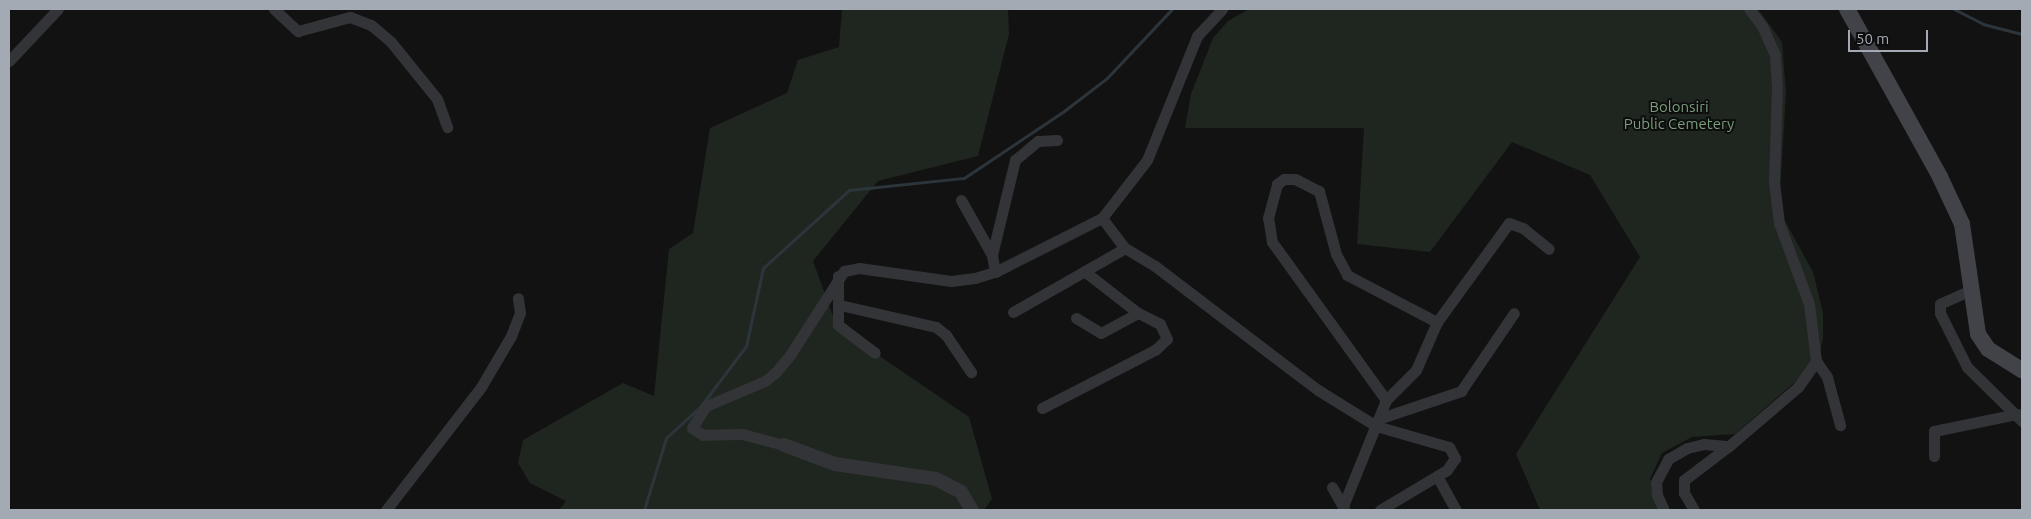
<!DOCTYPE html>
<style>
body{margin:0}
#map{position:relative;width:2031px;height:519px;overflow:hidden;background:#121213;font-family:Ubuntu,sans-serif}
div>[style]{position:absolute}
.green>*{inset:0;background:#1e261f}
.stream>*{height:3px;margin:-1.5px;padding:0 1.5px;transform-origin:1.5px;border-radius:1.5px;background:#2c353b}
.minor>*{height:11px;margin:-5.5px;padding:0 5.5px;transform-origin:5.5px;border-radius:5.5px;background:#333438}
.tertiary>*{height:14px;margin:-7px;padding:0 7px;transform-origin:7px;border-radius:7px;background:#333438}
.secondary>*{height:16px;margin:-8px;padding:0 8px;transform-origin:8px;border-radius:8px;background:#414348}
span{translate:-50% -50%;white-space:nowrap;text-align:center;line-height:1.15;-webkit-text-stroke:4px #0d0d0e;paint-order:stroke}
.park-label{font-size:15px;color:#7b9e7b}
.frame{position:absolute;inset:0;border:10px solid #a4aab3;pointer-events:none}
.scale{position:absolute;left:1848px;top:30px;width:80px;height:22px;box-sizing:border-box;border:2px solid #a4aab3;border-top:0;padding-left:6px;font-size:15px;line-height:18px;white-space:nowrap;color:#a4aab3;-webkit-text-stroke:4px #0d0d0e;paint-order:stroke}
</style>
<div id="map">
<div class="green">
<i style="clip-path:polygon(842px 9px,1008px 9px,1009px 34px,978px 156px,878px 181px,813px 261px,837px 327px,969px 417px,992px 499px,984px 510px,559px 510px,566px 501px,530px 483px,518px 463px,523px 440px,623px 383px,654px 396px,669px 249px,693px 233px,710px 128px,787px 93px,798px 60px,839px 47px)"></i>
<i style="clip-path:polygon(1249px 9px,1758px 9px,1782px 42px,1786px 93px,1779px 210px,1813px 272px,1823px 313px,1823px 339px,1817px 363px,1735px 434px,1692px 437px,1662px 453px,1650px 479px,1661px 510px,1540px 510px,1516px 454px,1640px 257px,1590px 175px,1512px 142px,1430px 252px,1357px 244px,1364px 128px,1185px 128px,1191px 94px,1213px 38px,1228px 21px)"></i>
</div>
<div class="stream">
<i style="left:1954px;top:9px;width:33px;rotate:27deg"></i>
<i style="left:1983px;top:24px;width:40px;rotate:14.4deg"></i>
<i style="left:644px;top:510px;width:75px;rotate:-73deg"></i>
<i style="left:666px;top:438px;width:46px;rotate:-42.4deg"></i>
<i style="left:700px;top:407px;width:76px;rotate:-53deg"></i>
<i style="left:746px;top:346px;width:80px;rotate:-77.7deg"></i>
<i style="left:763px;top:268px;width:116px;rotate:-42.2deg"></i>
<i style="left:849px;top:190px;width:116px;rotate:-6deg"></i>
<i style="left:964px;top:178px;width:120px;rotate:-33.8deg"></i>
<i style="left:1064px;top:111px;width:54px;rotate:-37.5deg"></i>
<i style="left:1107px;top:78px;width:95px;rotate:-46.7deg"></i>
</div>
<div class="minor">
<i style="left:274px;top:9px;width:33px;rotate:43deg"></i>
<i style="left:298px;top:31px;width:54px;rotate:-15.1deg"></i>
<i style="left:350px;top:17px;width:22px;rotate:21deg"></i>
<i style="left:371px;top:25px;width:26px;rotate:40deg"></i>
<i style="left:391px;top:42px;width:73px;rotate:51.1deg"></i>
<i style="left:437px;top:99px;width:30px;rotate:70deg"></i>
<i style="left:9px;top:61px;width:71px;rotate:-46.7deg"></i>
<i style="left:961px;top:200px;width:63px;rotate:60.6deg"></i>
<i style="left:1102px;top:218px;width:38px;rotate:53deg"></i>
<i style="left:1125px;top:248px;width:35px;rotate:31deg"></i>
<i style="left:1155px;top:266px;width:205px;rotate:37.3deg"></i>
<i style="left:1318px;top:390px;width:68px;rotate:31.8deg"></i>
<i style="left:1376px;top:426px;width:76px;rotate:16deg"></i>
<i style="left:1449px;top:447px;width:13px;rotate:61deg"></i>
<i style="left:1455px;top:458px;width:14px;rotate:124deg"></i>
<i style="left:1447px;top:470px;width:78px;rotate:149.2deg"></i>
<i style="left:995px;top:272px;width:17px;rotate:-100deg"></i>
<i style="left:992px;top:255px;width:98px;rotate:-76.4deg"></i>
<i style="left:1015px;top:160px;width:30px;rotate:-40deg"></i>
<i style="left:1038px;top:141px;width:19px;rotate:-3deg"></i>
<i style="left:838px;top:276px;width:49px;rotate:90deg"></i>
<i style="left:838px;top:325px;width:46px;rotate:37.1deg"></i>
<i style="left:1971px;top:290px;width:34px;rotate:156deg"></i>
<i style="left:1940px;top:304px;width:9px;rotate:90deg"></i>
<i style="left:1940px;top:313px;width:60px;rotate:63.4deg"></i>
<i style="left:1967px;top:367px;width:77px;rotate:44.5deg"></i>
<i style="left:840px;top:305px;width:98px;rotate:12.9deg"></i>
<i style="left:936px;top:327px;width:13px;rotate:39deg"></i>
<i style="left:946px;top:335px;width:45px;rotate:56deg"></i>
<i style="left:1013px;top:312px;width:129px;rotate:-29.7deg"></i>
<i style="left:1076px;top:318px;width:29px;rotate:31deg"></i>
<i style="left:1101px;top:333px;width:42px;rotate:-28.4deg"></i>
<i style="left:1816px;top:361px;width:19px;rotate:55deg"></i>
<i style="left:1827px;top:377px;width:50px;rotate:74.8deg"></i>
<i style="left:1386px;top:400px;width:195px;rotate:-125.8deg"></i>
<i style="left:1272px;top:242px;width:24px;rotate:-99deg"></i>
<i style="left:1268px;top:218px;width:35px;rotate:-75deg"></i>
<i style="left:1277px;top:184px;width:9px;rotate:-36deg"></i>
<i style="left:1284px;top:179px;width:11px"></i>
<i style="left:1295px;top:179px;width:27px;rotate:27deg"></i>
<i style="left:1319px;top:191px;width:65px;rotate:74.9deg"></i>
<i style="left:1336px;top:254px;width:24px;rotate:62deg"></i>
<i style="left:1347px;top:275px;width:102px;rotate:27.6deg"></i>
<i style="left:1042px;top:408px;width:127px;rotate:-27.2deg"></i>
<i style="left:1155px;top:350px;width:16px;rotate:-43deg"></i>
<i style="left:1167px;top:339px;width:17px;rotate:-115deg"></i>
<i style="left:1160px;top:324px;width:25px;rotate:-153deg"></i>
<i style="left:1138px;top:313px;width:68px;rotate:-142.1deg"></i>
<i style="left:1378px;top:419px;width:88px;rotate:-18.6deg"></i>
<i style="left:1461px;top:391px;width:94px;rotate:-55.8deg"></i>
<i style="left:784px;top:445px;width:43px;rotate:-165.3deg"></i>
<i style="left:742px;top:434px;width:39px;rotate:179deg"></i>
<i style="left:703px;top:435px;width:13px;rotate:-148deg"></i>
<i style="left:692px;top:428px;width:26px;rotate:-58deg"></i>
<i style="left:706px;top:406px;width:64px;rotate:-23deg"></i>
<i style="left:765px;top:381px;width:13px;rotate:-39deg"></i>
<i style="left:775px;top:373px;width:23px;rotate:-50deg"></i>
<i style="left:790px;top:355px;width:100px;rotate:-57.3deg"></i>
<i style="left:844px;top:271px;width:15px;rotate:-11deg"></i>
<i style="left:859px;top:268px;width:93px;rotate:8deg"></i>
<i style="left:951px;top:281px;width:24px;rotate:-7deg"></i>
<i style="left:975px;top:278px;width:21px;rotate:-17deg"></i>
<i style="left:995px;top:272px;width:120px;rotate:-26.8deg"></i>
<i style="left:1102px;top:218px;width:73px;rotate:-52.2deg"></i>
<i style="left:1147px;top:160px;width:134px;rotate:-68deg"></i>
<i style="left:1197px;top:36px;width:37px;rotate:-47deg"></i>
<i style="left:1934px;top:456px;width:25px;rotate:-90deg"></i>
<i style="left:1934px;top:431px;width:85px;rotate:-11.6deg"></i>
<i style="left:1437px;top:476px;width:39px;rotate:61deg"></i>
<i style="left:1332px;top:487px;width:26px;rotate:61deg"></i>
<i style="left:1343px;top:506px;width:114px;rotate:-67.9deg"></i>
<i style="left:1386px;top:400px;width:42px;rotate:-45deg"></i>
<i style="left:1416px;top:370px;width:52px;rotate:-66.4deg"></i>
<i style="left:1437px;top:322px;width:122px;rotate:-54deg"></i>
<i style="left:1509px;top:223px;width:15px;rotate:20deg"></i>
<i style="left:1523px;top:228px;width:33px;rotate:39deg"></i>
<i style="left:386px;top:510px;width:155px;rotate:-52.3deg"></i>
<i style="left:481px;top:387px;width:59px;rotate:-59.5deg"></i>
<i style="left:511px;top:336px;width:25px;rotate:-69deg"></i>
<i style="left:520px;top:313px;width:15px;rotate:-98deg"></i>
<i style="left:1664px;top:510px;width:17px;rotate:-115deg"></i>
<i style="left:1657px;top:495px;width:13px;rotate:-94deg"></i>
<i style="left:1656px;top:482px;width:26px;rotate:-62deg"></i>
<i style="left:1668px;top:459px;width:22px;rotate:-30deg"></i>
<i style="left:1687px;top:448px;width:17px;rotate:-13deg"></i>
<i style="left:1704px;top:444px;width:25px;rotate:5deg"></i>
<i style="left:1729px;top:446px;width:91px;rotate:-40.5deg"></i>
<i style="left:1798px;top:387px;width:32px;rotate:-55deg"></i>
<i style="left:1816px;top:361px;width:57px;rotate:-97deg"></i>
<i style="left:1809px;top:304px;width:86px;rotate:-110.3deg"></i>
<i style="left:1779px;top:223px;width:41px;rotate:-97deg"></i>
<i style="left:1774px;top:182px;width:96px;rotate:-88.2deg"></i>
<i style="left:1777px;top:86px;width:31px;rotate:-94deg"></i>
<i style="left:1775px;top:55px;width:32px;rotate:-114deg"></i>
<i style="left:1762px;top:26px;width:21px;rotate:-127deg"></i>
<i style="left:1694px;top:510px;width:20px;rotate:-120deg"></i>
<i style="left:1684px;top:493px;width:13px;rotate:-90deg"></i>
<i style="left:1684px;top:480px;width:56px;rotate:-37.1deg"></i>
</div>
<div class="tertiary">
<i style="left:784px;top:445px;width:54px;rotate:20.4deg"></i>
<i style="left:835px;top:464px;width:102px;rotate:8.4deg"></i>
<i style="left:936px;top:479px;width:28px;rotate:27deg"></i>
<i style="left:961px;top:492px;width:21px;rotate:59deg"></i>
</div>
<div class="secondary">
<i style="left:1847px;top:9px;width:192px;rotate:61deg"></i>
<i style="left:1940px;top:177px;width:52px;rotate:64.9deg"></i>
<i style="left:1962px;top:224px;width:111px;rotate:81.7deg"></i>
<i style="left:1978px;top:334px;width:18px;rotate:56deg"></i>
<i style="left:1988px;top:349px;width:40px;rotate:32deg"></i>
</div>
<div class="park-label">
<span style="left:1679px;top:115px">Bolonsiri<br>Public Cemetery</span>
</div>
<div class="frame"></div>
<div class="scale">50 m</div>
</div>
